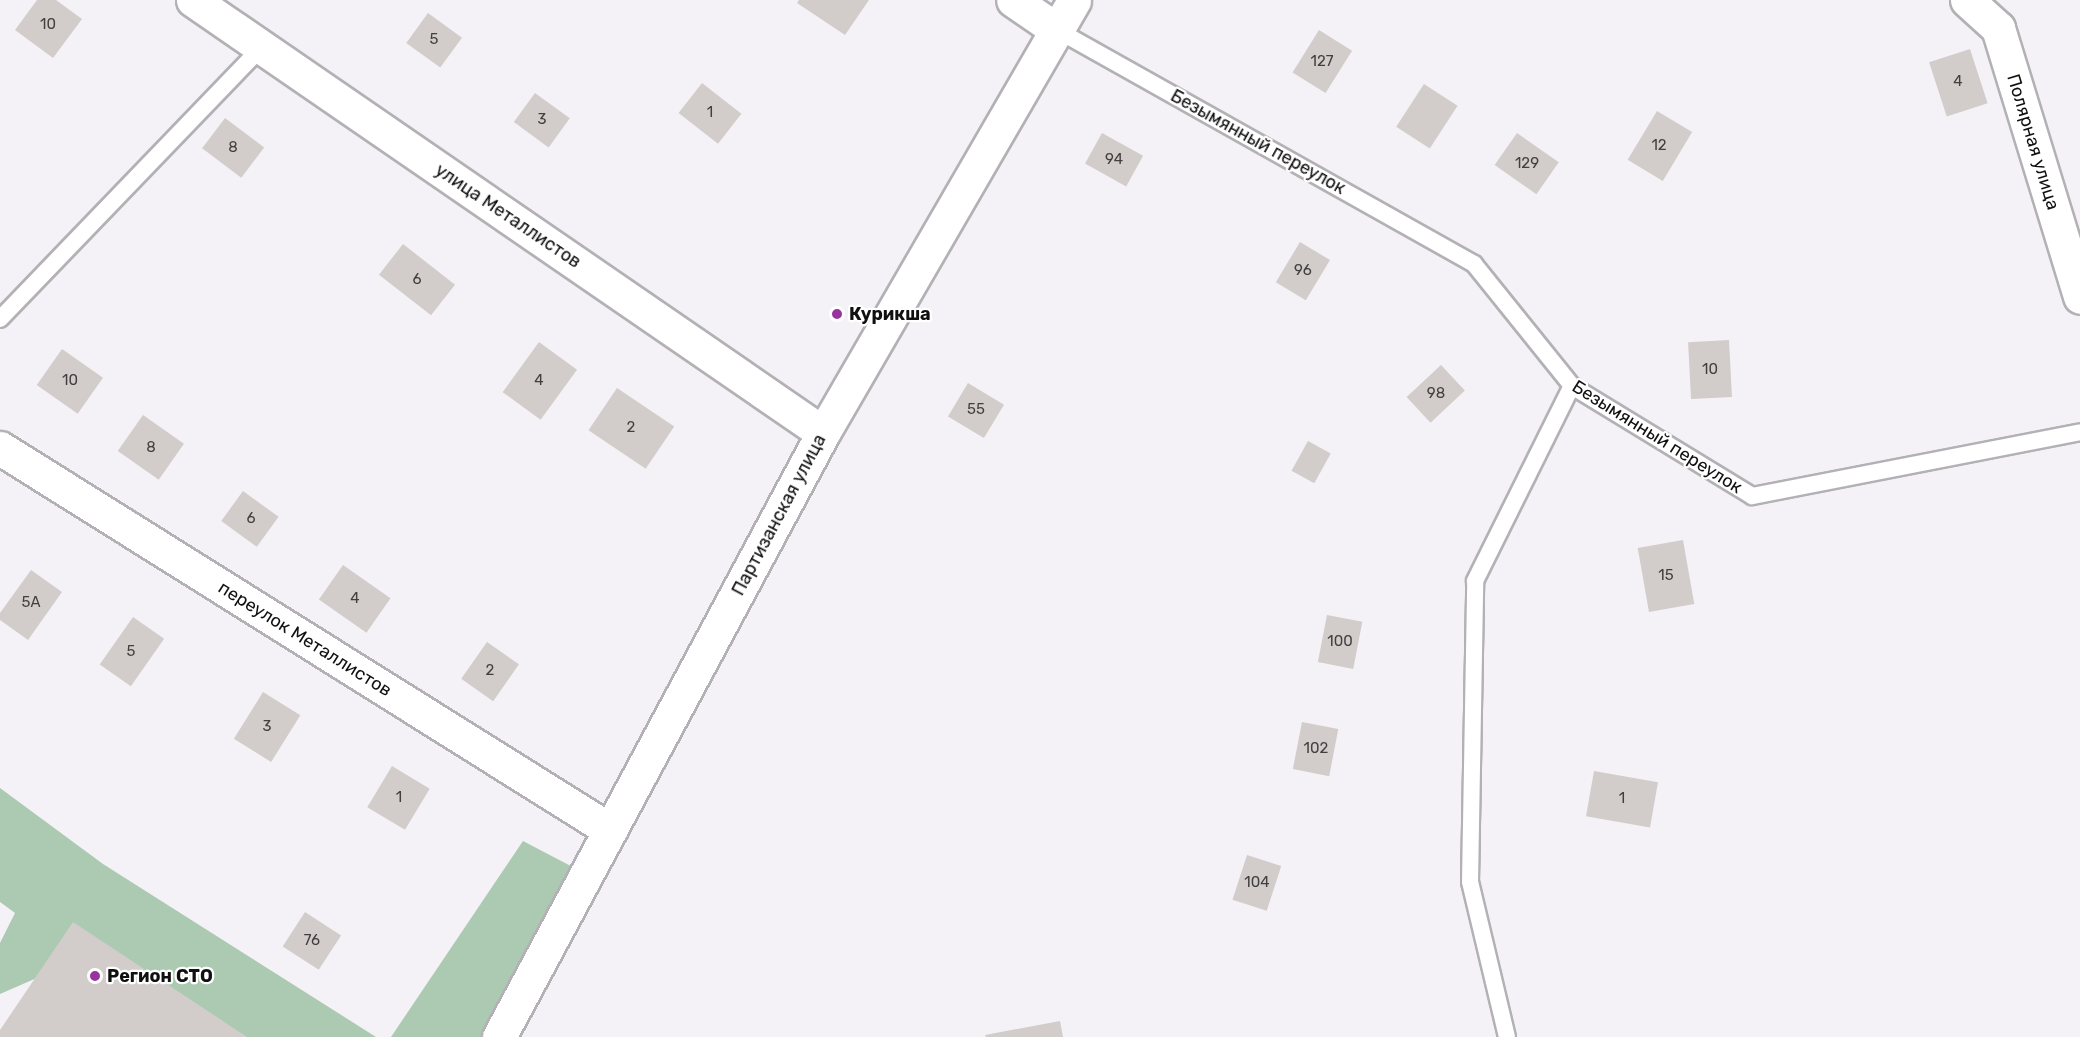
<!DOCTYPE html>
<meta charset="utf-8">
<style>
body{margin:0}
#map{position:relative;width:2080px;height:1037px;overflow:hidden;background:#f4f2f6;font-family:Rubik,sans-serif}
div>[style]{position:absolute}
.green>*{inset:0;background:#accab1}
.building>*{inset:0;background:#d2cdcb;transform-origin:0 0}
.roads{filter:drop-shadow(2px 0 #b3b1b5) drop-shadow(-2px 0 #b3b1b5) drop-shadow(0 2px #b3b1b5) drop-shadow(0 -2px #b3b1b5)}
.lane>*{height:16px;margin:-8px;padding:0 8px;transform-origin:8px;border-radius:8px;background:#fff}
.street>*{height:33px;margin:-16.5px;padding:0 16.5px;transform-origin:16.5px;border-radius:16.5px;background:#fff}
.secondary>*{height:33px;margin:-16.5px;padding:0 16.5px;transform-origin:16.5px;border-radius:16.5px;background:#fff}
.dots>*{width:16px;height:16px;translate:-50% -50%;box-sizing:border-box;border:3px solid #fff;border-radius:50%}
span{translate:-50% -50%;white-space:nowrap;text-align:center;line-height:1.15;-webkit-text-stroke:4.5px #fff;paint-order:stroke}
.number-label{font-size:15px;color:#413f40}
.number-label span{-webkit-text-stroke-width:0}
.street-label{font-size:18px;color:#111011}
.poi-label{font-size:18px;color:#111011;font-weight:700}
.left{translate:0 -50%;text-align:left}
</style>
<div id="map">
<div class="green">
<i style="clip-path:polygon(0 788px,103px 864px,376px 1037px,123px 1037px,39px 977px,0 994px,0 943px,15px 913px,0 902px)"></i>
<i style="clip-path:polygon(523px 841px,586px 874px,499px 1037px,391px 1037px)"></i>
</div>
<div class="building">
<i style="clip-path:polygon(37px 0,56px 0,82px 19px,53px 58px,15px 30px)"></i>
<i style="clip-path:polygon(799px 0,869px 0,845px 35px,797px 3px)"></i>
<i style="left:428px;top:13px;width:42px;height:37px;rotate:36deg"></i>
<i style="left:1319px;top:30px;width:39px;height:50px;rotate:32deg"></i>
<i style="left:1970px;top:49px;width:57px;height:43px;rotate:72deg"></i>
<i style="left:702px;top:83px;width:50px;height:38px;rotate:38deg"></i>
<i style="left:1424px;top:84px;width:40px;height:51px;rotate:33deg"></i>
<i style="left:535px;top:93px;width:43px;height:36px;rotate:36deg"></i>
<i style="left:1657px;top:111px;width:41px;height:57px;rotate:31deg"></i>
<i style="left:225px;top:118px;width:49px;height:38px;rotate:37deg"></i>
<i style="left:1102px;top:133px;width:47px;height:35px;rotate:29deg"></i>
<i style="left:1517px;top:133px;width:51px;height:39px;rotate:35deg"></i>
<i style="left:1300px;top:242px;width:35px;height:47px;rotate:31deg"></i>
<i style="left:403px;top:244px;width:66px;height:39px;rotate:38deg"></i>
<i style="left:1729px;top:340px;width:57px;height:41px;rotate:87deg"></i>
<i style="left:539px;top:342px;width:47px;height:62px;rotate:36deg"></i>
<i style="left:62px;top:349px;width:50px;height:44px;rotate:35deg"></i>
<i style="left:1441px;top:365px;width:35px;height:47px;rotate:47deg"></i>
<i style="left:968px;top:383px;width:42px;height:39px;rotate:31deg"></i>
<i style="left:617px;top:388px;width:69px;height:51px;rotate:34deg"></i>
<i style="left:143px;top:415px;width:50px;height:44px;rotate:35deg"></i>
<i style="left:1308px;top:441px;width:26px;height:34px;rotate:29deg"></i>
<i style="left:243px;top:491px;width:44px;height:37px;rotate:36deg"></i>
<i style="left:1683px;top:540px;width:65px;height:46px;rotate:80deg"></i>
<i style="left:343px;top:565px;width:58px;height:42px;rotate:35deg"></i>
<i style="clip-path:polygon(31px 570px,62px 592px,28px 640px,0 620px,0 613px)"></i>
<i style="left:1327px;top:615px;width:36px;height:48px;rotate:11deg"></i>
<i style="left:133px;top:617px;width:38px;height:58px;rotate:35deg"></i>
<i style="left:487px;top:642px;width:39px;height:45px;rotate:35deg"></i>
<i style="left:263px;top:692px;width:44px;height:55px;rotate:32deg"></i>
<i style="left:1302px;top:722px;width:37px;height:48px;rotate:11deg"></i>
<i style="left:392px;top:766px;width:44px;height:48px;rotate:31deg"></i>
<i style="left:1594px;top:771px;width:65px;height:46px;rotate:10deg"></i>
<i style="left:1247px;top:855px;width:36px;height:47px;rotate:18deg"></i>
<i style="left:305px;top:912px;width:43px;height:41px;rotate:33deg"></i>
<i style="clip-path:polygon(73px 922px,247px 1037px,0 1037px,0 1030px)"></i>
<i style="clip-path:polygon(1060px 1021px,1063px 1037px,986px 1037px,985px 1035px)"></i>
</div>
<div class="roads">
<div class="lane">
<i style="left:1057px;top:30px;width:478px;rotate:29.3deg"></i>
<i style="left:1474px;top:264px;width:156px;rotate:51.2deg"></i>
<i style="left:1572px;top:386px;width:211px;rotate:31.4deg"></i>
<i style="left:1752px;top:496px;width:334px;rotate:-11deg"></i>
<i style="left:0;top:319px;width:378px;rotate:-46.1deg"></i>
<i style="left:1507px;top:1037px;width:159px;rotate:-103.4deg"></i>
<i style="left:1470px;top:882px;width:301px;rotate:-89deg"></i>
<i style="left:1475px;top:581px;width:218px;rotate:-63.6deg"></i>
</div>
<div class="street">
<i style="left:193px;top:0;width:764px;rotate:34.5deg"></i>
<i style="left:1967px;top:0;width:42px;rotate:42.1deg"></i>
<i style="left:1998px;top:28px;width:281px;rotate:73deg"></i>
<i style="left:1057px;top:30px;width:34px;rotate:-60deg"></i>
<i style="left:0;top:448px;width:720px;rotate:32.06deg"></i>
</div>
<div class="secondary">
<i style="left:499px;top:1037px;width:685px;rotate:-61.79deg"></i>
<i style="left:823px;top:433px;width:466px;rotate:-59.9deg"></i>
<i style="left:1057px;top:30px;width:53px;rotate:-145.7deg"></i>
</div>
</div>
<div class="dots">
<i style="left:837px;top:314px;background:#97359c"></i>
<i style="left:95px;top:976px;background:#97359c"></i>
</div>
<div class="number-label">
<span style="left:48px;top:25px">10</span>
<span style="left:434px;top:40px">5</span>
<span style="left:1322px;top:62px">127</span>
<span style="left:1958px;top:82px">4</span>
<span style="left:710px;top:113px">1</span>
<span style="left:542px;top:120px">3</span>
<span style="left:1659px;top:146px">12</span>
<span style="left:233px;top:148px">8</span>
<span style="left:1114px;top:160px">94</span>
<span style="left:1527px;top:164px">129</span>
<span style="left:1303px;top:271px">96</span>
<span style="left:417px;top:280px">6</span>
<span style="left:1710px;top:370px">10</span>
<span style="left:70px;top:381px">10</span>
<span style="left:539px;top:381px">4</span>
<span style="left:1436px;top:394px">98</span>
<span style="left:976px;top:410px">55</span>
<span style="left:631px;top:428px">2</span>
<span style="left:151px;top:448px">8</span>
<span style="left:251px;top:519px">6</span>
<span style="left:1666px;top:576px">15</span>
<span style="left:355px;top:599px">4</span>
<span style="left:31px;top:603px">5А</span>
<span style="left:1340px;top:642px">100</span>
<span style="left:131px;top:652px">5</span>
<span style="left:490px;top:671px">2</span>
<span style="left:267px;top:727px">3</span>
<span style="left:1316px;top:749px">102</span>
<span style="left:399px;top:798px">1</span>
<span style="left:1622px;top:799px">1</span>
<span style="left:1257px;top:883px">104</span>
<span style="left:312px;top:941px">76</span>
</div>
<div class="street-label">
<span style="left:1258px;top:142px;rotate:29deg">Безымянный переулок</span>
<span style="left:2033px;top:142px;rotate:73deg">Полярная улица</span>
<span style="left:508px;top:216px;rotate:34deg">улица Металлистов</span>
<span style="left:1657px;top:437px;rotate:32deg">Безымянный переулок</span>
<span style="left:779px;top:515px;rotate:-62deg">Партизанская улица</span>
<span style="left:305px;top:639px;rotate:32deg">переулок Металлистов</span>
</div>
<div class="poi-label">
<span class="left" style="left:849px;top:314px">Курикша</span>
<span class="left" style="left:107px;top:976px">Регион СТО</span>
</div>
</div>
